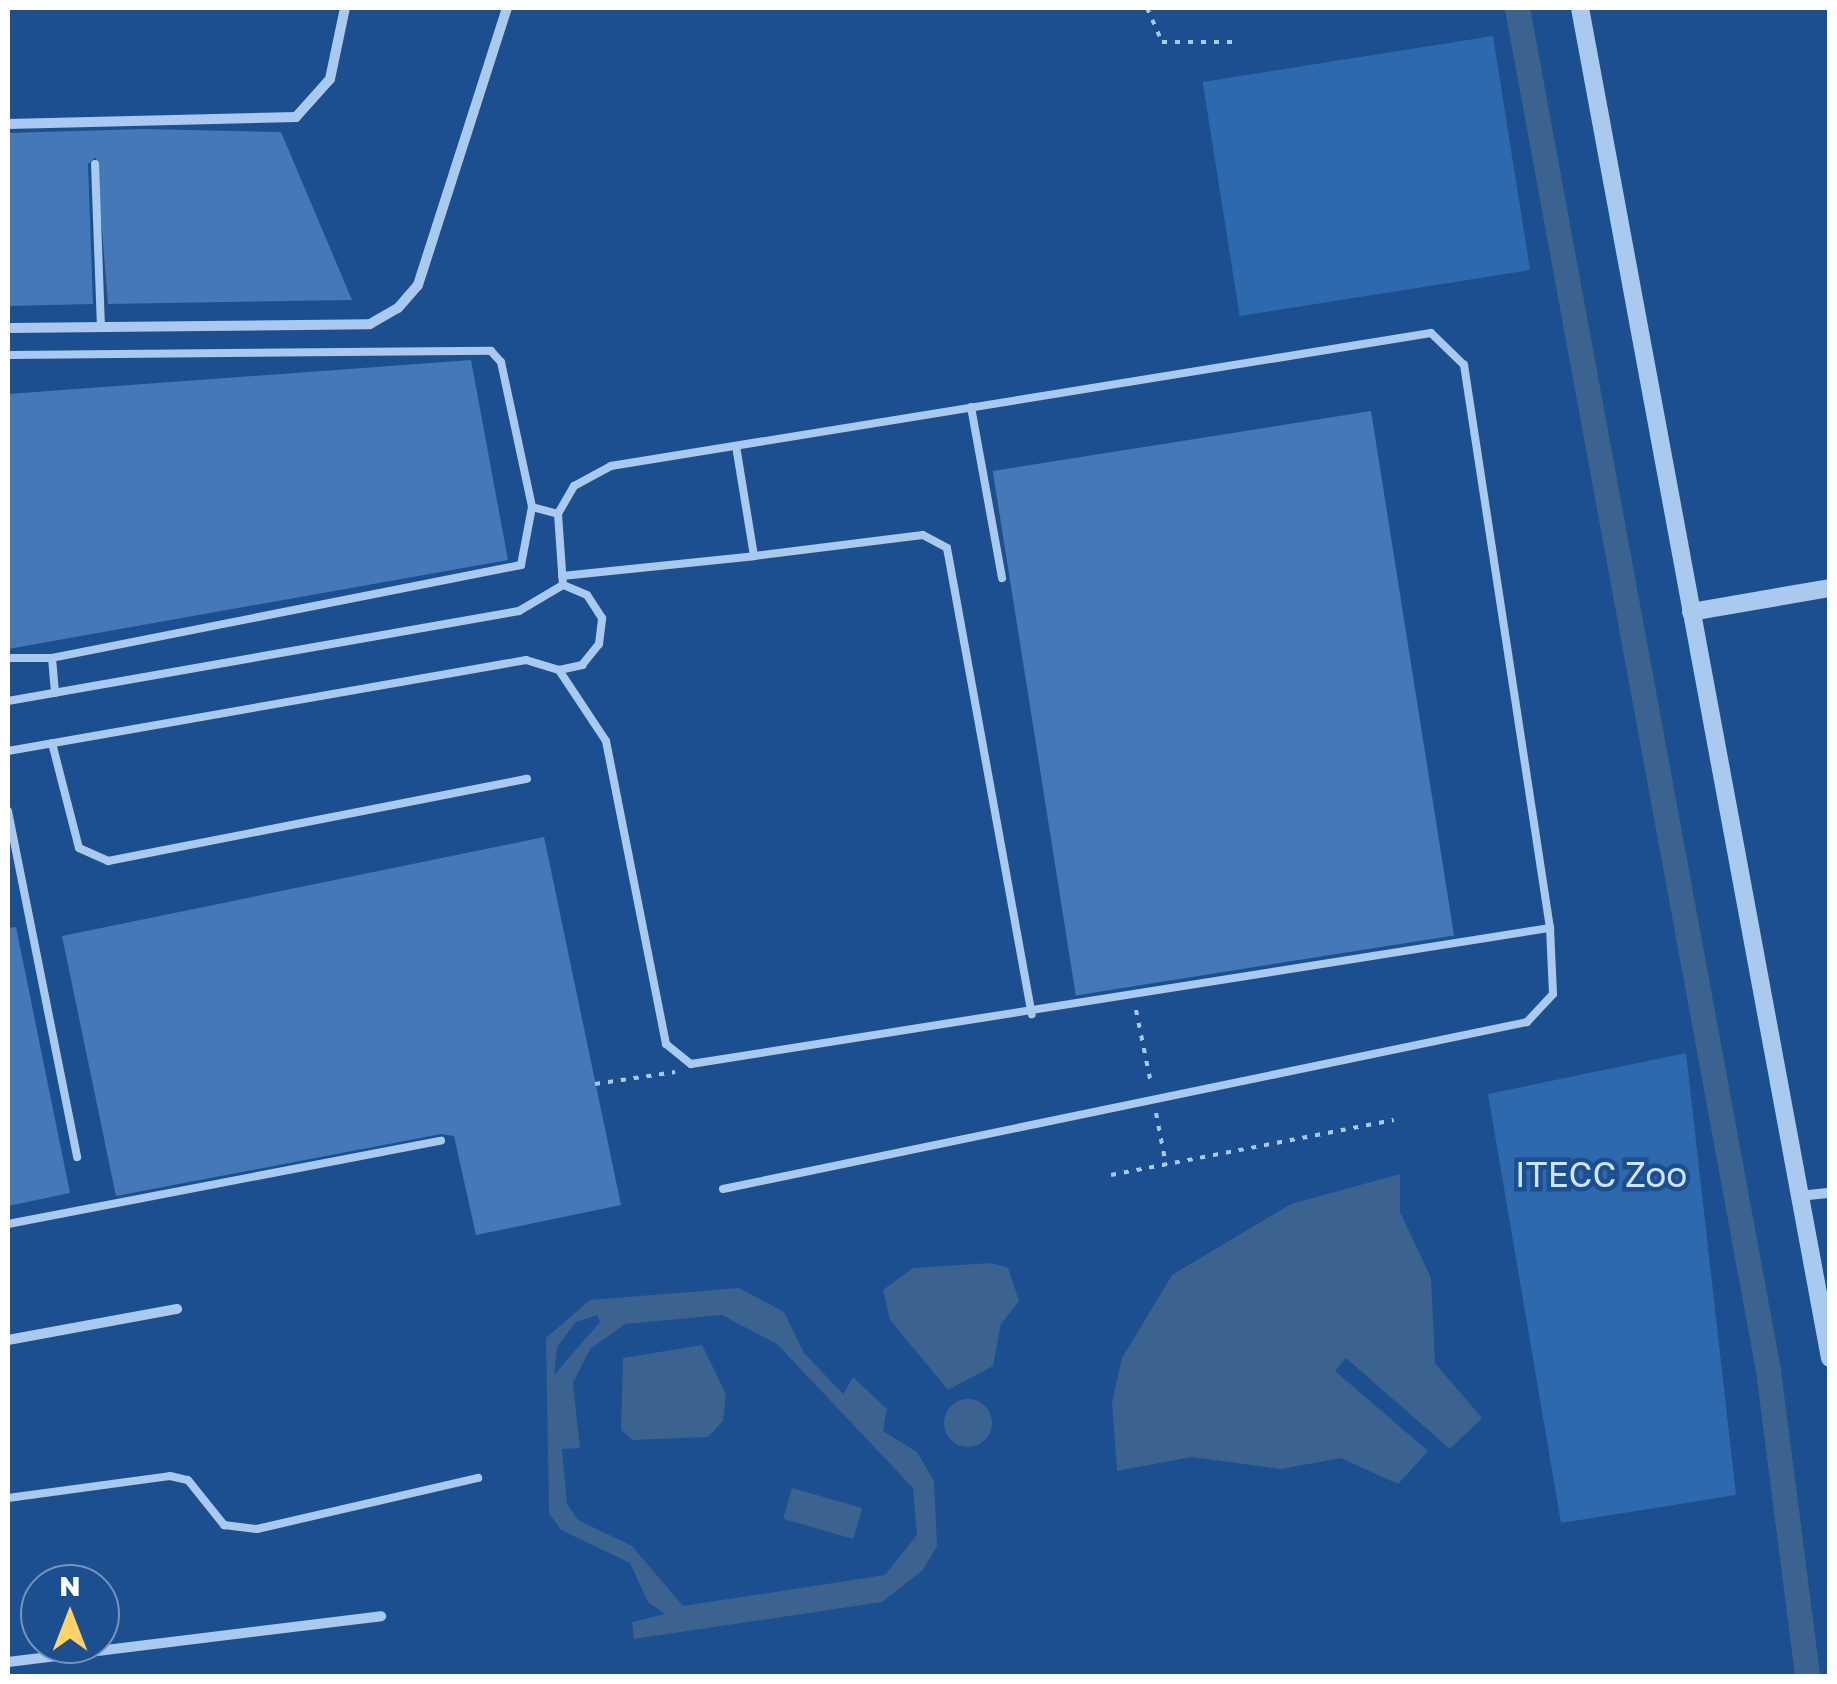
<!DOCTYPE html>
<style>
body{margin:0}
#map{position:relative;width:1837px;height:1684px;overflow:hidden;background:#1b4f8f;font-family:"Golos Text",sans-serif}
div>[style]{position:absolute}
.green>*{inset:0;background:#2e69ad;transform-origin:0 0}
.water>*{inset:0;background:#3c6290;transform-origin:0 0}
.round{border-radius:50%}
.canal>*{height:25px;margin:-12.5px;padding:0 12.5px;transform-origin:12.5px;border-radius:12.5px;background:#3c6290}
.building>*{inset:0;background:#4478b7;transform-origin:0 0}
.path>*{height:4px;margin-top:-2px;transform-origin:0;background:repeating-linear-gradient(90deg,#a9c9ee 0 5px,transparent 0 13px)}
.service>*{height:8px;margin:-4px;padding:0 4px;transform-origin:4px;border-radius:4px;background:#a9c9ee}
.minor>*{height:10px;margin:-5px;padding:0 5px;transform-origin:5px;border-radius:5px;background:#a9c9ee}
.tertiary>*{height:18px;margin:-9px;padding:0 9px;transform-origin:9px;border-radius:9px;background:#a9c9ee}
span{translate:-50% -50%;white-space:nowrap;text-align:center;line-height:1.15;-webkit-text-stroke:9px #1b4f8f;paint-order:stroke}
.park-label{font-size:35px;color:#cfe3fa}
.frame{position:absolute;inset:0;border:10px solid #fff;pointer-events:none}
.north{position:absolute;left:20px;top:1564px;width:100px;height:100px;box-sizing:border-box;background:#1b4f8f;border:2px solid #7695bc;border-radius:50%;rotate:0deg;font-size:28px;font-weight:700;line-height:40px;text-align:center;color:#fff}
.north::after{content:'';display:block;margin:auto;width:35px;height:45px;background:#ffd166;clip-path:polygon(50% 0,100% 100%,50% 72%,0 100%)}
</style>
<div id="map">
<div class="green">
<i style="left:1493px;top:36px;width:237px;height:294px;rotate:81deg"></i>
<i style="clip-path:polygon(1686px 1053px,1736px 1495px,1561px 1523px,1488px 1094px)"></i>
</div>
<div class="water">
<i style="clip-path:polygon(1400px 1174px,1400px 1212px,1431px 1278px,1435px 1363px,1482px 1418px,1450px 1449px,1346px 1358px,1335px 1371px,1428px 1451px,1398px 1484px,1341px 1458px,1281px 1469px,1191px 1457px,1117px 1471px,1112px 1402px,1122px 1358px,1172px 1275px,1291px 1204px)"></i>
<i style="clip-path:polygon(991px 1263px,1008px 1268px,1019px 1301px,1001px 1324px,993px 1366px,948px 1390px,890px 1320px,883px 1290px,913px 1268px)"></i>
<i style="clip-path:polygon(evenodd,739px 1288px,784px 1312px,804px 1353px,843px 1394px,853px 1377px,887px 1409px,883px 1431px,917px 1452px,934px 1481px,937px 1546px,923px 1570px,882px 1602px,634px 1639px,632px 1622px,665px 1614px,648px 1602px,630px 1563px,561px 1530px,549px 1513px,546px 1338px,590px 1300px,739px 1288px,597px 1315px,600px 1322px,554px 1375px,557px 1347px,576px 1322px,597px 1315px,739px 1288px,722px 1315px,777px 1344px,913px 1488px,917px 1535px,885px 1575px,683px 1606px,632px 1546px,578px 1520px,567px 1504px,562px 1449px,580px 1448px,573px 1383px,590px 1349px,625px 1324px,722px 1315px)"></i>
<i style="clip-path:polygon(702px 1345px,726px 1394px,723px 1421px,708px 1437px,632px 1440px,621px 1430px,623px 1358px)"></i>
<i class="round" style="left:944px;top:1399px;width:48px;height:48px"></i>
<i style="left:792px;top:1488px;width:73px;height:32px;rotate:16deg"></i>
</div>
<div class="canal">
<i style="left:1517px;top:8px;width:1385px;rotate:79.56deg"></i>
<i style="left:1768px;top:1370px;width:308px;rotate:82.7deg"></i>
</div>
<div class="building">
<i style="clip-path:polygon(145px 129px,281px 132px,352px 300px,108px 304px,96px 157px,88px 164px,93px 304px,8px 306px,8px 133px)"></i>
<i style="clip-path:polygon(471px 360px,508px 560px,8px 649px,8px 394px)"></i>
<i style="left:1371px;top:411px;width:531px;height:383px;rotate:81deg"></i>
<i style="clip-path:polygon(544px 837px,621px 1205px,476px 1235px,454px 1136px,441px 1134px,116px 1196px,62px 936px)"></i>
<i style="clip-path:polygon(16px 927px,70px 1193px,8px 1206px,8px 928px)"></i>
</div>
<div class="path">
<i style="left:1147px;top:8px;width:37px;rotate:66deg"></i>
<i style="left:1162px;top:42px;width:71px"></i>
<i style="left:1136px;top:1010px;width:76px;rotate:78.5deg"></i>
<i style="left:595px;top:1084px;width:81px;rotate:-8.5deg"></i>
<i style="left:1156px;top:1113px;width:53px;rotate:79.1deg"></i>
<i style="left:1111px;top:1175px;width:288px;rotate:-11deg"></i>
</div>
<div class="service">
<i style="left:95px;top:164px;width:163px;rotate:87.9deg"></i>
<i style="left:8px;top:355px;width:483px;rotate:-0.5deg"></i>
<i style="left:491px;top:351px;width:15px;rotate:48deg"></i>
<i style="left:501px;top:362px;width:148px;rotate:77.9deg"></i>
<i style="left:532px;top:507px;width:59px;rotate:100.7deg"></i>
<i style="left:521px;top:565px;width:478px;rotate:168.8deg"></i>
<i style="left:52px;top:658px;width:44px;rotate:180deg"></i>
<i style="left:971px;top:407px;width:174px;rotate:79.7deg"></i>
<i style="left:736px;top:446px;width:111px;rotate:80.7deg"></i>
<i style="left:754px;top:556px;width:170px;rotate:-7.1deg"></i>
<i style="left:923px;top:535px;width:27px;rotate:28deg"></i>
<i style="left:947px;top:548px;width:474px;rotate:79.7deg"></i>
<i style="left:532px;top:507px;width:27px;rotate:15deg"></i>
<i style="left:562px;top:576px;width:193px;rotate:-5.9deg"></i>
<i style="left:52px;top:658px;width:35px;rotate:85deg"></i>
<i style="left:559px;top:670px;width:24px;rotate:-12deg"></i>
<i style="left:582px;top:665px;width:27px;rotate:-51deg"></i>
<i style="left:599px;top:644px;width:26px;rotate:-83deg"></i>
<i style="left:602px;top:618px;width:27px;rotate:-123deg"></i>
<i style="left:587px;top:595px;width:26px;rotate:-157deg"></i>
<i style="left:8px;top:701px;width:519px;rotate:-9.99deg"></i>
<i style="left:519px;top:611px;width:51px;rotate:-30.6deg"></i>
<i style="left:52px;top:743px;width:108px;rotate:75.6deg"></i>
<i style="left:79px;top:848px;width:32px;rotate:24deg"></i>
<i style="left:108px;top:861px;width:427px;rotate:-11.1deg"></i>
<i style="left:8px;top:751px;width:526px;rotate:-9.96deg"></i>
<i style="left:526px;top:660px;width:34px;rotate:17deg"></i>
<i style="left:559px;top:670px;width:85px;rotate:56.5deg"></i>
<i style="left:606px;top:741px;width:309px;rotate:78.8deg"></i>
<i style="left:666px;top:1044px;width:32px;rotate:39deg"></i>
<i style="left:691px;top:1064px;width:870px;rotate:-9deg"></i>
<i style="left:1550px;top:928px;width:570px;rotate:-98.68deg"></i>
<i style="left:1464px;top:365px;width:46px;rotate:-135.9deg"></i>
<i style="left:1431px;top:333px;width:831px;rotate:170.79deg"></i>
<i style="left:611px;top:466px;width:42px;rotate:151.6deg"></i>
<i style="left:574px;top:486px;width:32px;rotate:120deg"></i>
<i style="left:558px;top:514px;width:71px;rotate:86deg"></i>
<i style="left:8px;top:811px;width:353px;rotate:78.7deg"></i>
<i style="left:723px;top:1189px;width:821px;rotate:-11.73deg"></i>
<i style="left:1527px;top:1022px;width:38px;rotate:-47deg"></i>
<i style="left:1553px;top:994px;width:66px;rotate:-92.6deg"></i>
<i style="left:8px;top:1224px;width:441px;rotate:-10.9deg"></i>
<i style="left:8px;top:1498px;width:163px;rotate:-7.7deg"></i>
<i style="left:170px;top:1476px;width:18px;rotate:13deg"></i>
<i style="left:188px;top:1480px;width:58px;rotate:51.3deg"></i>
<i style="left:224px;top:1525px;width:33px;rotate:7deg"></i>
<i style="left:257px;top:1529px;width:227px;rotate:-13deg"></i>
</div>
<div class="minor">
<i style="left:8px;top:124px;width:288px;rotate:-1.4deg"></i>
<i style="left:296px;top:117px;width:51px;rotate:-48.2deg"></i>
<i style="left:330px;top:79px;width:73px;rotate:-78.1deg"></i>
<i style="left:8px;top:328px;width:362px;rotate:-0.6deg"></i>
<i style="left:370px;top:324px;width:32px;rotate:-30deg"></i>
<i style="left:398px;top:308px;width:30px;rotate:-49deg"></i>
<i style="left:418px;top:285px;width:291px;rotate:-72.2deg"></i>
<i style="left:1799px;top:1196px;width:31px;rotate:-6deg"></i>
<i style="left:8px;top:1340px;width:172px;rotate:-10.4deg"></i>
<i style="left:8px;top:1662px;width:376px;rotate:-7deg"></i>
</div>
<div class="tertiary">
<i style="left:1580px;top:8px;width:1373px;rotate:79.51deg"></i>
<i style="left:1691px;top:612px;width:141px;rotate:-9.8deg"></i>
</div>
<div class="park-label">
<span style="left:1601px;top:1174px">ITECC Zoo</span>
</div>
<div class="frame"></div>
<div class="north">N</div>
</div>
